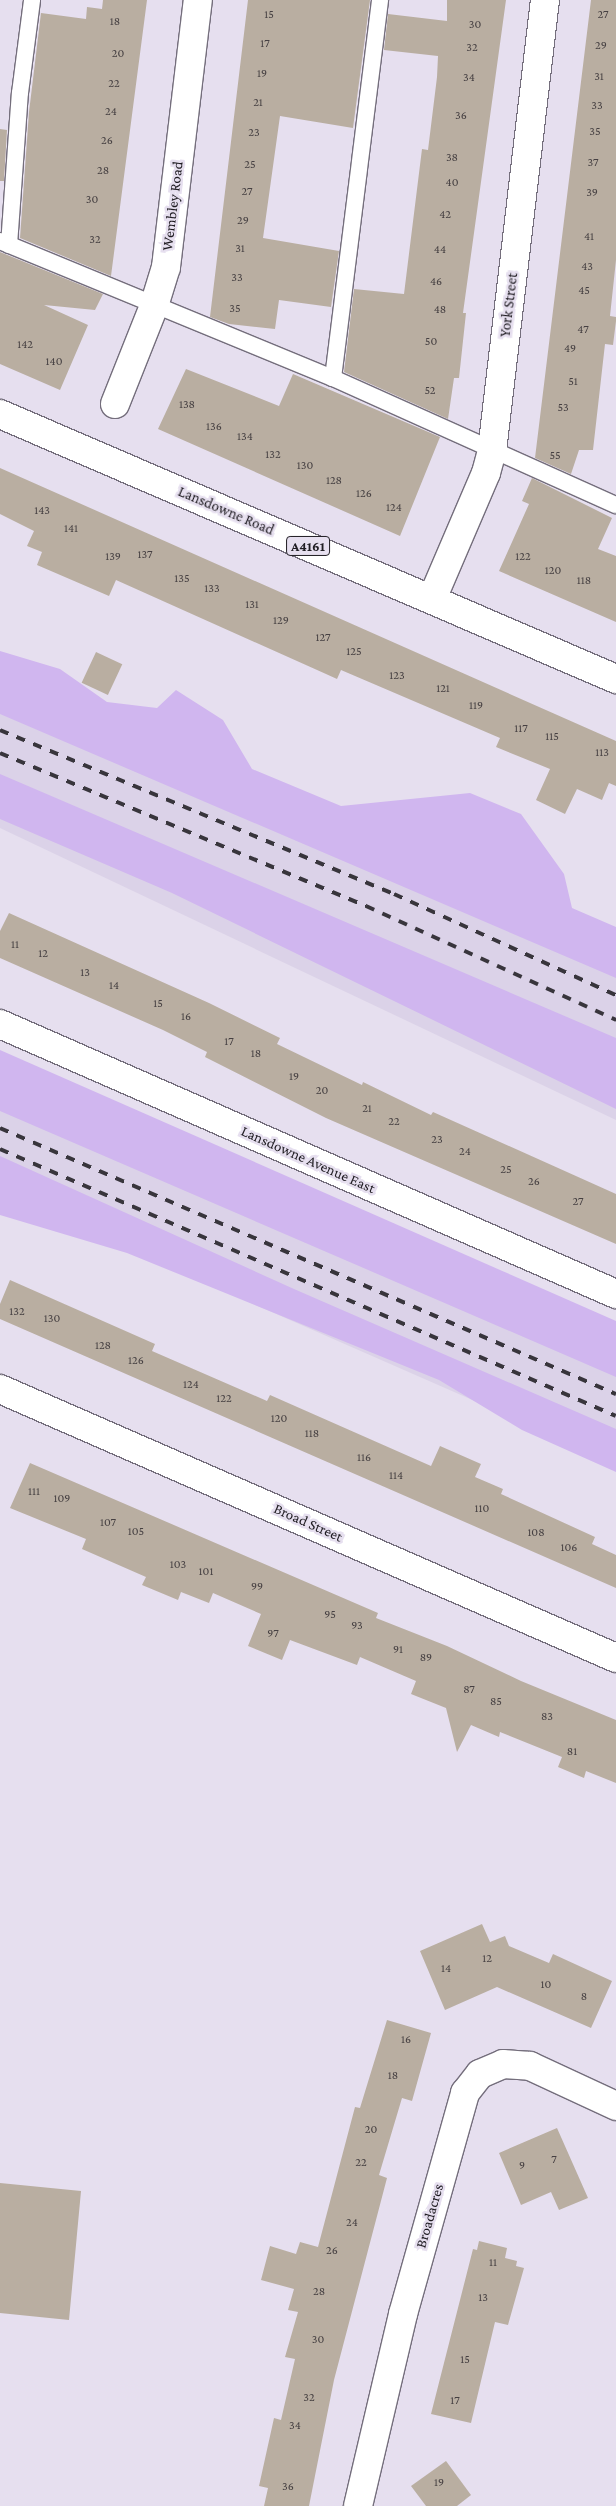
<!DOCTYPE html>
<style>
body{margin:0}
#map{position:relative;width:616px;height:2506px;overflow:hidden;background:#e6dfef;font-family:"Crimson Pro",serif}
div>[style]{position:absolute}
.built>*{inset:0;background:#dbd2e8}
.green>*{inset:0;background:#d0b6ef}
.building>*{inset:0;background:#b9aea1;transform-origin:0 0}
.roads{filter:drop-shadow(1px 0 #746e7c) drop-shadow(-1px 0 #746e7c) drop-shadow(0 1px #746e7c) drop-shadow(0 -1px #746e7c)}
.lane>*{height:16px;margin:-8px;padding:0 8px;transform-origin:8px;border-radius:8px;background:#fff}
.street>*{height:28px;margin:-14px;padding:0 14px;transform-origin:14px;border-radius:14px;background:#fff}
.primary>*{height:28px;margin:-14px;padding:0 14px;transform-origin:14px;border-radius:14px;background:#fff}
.rail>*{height:4px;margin-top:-2px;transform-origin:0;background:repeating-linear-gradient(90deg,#38353c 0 9px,transparent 0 18px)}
span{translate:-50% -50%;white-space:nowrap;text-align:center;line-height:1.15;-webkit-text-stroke:5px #e6dfef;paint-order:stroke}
.number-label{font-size:12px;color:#464042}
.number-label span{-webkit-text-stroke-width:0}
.shield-label span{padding:1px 4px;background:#e6dfef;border:1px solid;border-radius:4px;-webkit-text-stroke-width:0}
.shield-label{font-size:14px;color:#1f1c22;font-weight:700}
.street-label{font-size:15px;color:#1f1c22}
</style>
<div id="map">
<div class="built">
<i style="clip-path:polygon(0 683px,616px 945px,616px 1120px,0 828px)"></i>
<i style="clip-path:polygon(0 1058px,616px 1341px,616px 1463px,0 1193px)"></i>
</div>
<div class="green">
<i style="clip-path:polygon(0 651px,60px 669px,107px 702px,157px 708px,176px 690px,223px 720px,252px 769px,341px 806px,470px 793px,521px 814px,564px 874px,572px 908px,616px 927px,616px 978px,0 714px)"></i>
<i style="clip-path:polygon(0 774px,616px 1038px,616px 1109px,172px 893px,0 819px)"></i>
<i style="clip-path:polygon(0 1050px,616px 1321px,616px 1377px,0 1111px)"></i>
<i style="clip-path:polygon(0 1156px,294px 1289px,616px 1429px,616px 1472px,522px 1430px,439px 1380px,127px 1253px,0 1215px)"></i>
</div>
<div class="building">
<i style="clip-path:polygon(103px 0,147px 0,111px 276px,20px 238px,29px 112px,41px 13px,86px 19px,87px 7px,102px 9px)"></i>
<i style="clip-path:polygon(248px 0,370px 0,353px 128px,280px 116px,263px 238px,339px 251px,331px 307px,279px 300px,275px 329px,229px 324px,210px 317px)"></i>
<i style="clip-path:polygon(447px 0,506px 0,463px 313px,466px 313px,459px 378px,454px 378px,448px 419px,344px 372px,354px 289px,404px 294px,422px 149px,428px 150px,437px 77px,438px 56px,384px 50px,388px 14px,447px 21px)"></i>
<i style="clip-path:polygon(591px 0,616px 0,616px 260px,610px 316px,616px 317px,616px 321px,613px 345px,605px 344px,593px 450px,579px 450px,571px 474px,535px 458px)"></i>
<i style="clip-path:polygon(0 129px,7px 130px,4px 181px,0 181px)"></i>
<i style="clip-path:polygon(0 252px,103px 294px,95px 310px,44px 305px,88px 325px,60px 390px,0 364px)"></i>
<i style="clip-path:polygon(186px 369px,279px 406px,293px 374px,440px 437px,400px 536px,158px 429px)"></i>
<i style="clip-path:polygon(0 468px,616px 741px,616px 786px,609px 783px,602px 800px,577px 789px,565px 814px,536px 800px,550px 769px,496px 747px,500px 738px,341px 670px,337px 679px,326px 674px,116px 580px,109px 596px,37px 565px,42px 552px,27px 546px,34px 531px,0 514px)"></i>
<i style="clip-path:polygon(532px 478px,612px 518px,598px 549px,616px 556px,616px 622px,499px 571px,529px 504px,522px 501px)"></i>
<i style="left:96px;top:652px;width:29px;height:34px;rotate:25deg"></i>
<i style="clip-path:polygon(9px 913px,209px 1003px,280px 1038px,277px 1044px,362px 1085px,363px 1082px,431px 1115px,433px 1112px,616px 1194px,616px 1244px,326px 1118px,205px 1057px,207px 1052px,163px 1030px,0 958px,0 931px)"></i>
<i style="clip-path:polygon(10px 1280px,155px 1344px,152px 1351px,267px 1401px,270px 1395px,431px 1466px,440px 1446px,481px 1464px,475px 1477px,503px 1489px,501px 1494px,595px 1537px,592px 1544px,616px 1555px,616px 1588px,0 1319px,0 1304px)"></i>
<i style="clip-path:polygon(30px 1463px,378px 1613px,376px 1618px,447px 1646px,521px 1681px,616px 1720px,616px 1783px,586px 1771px,584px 1778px,558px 1767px,562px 1757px,500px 1732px,499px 1737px,471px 1725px,457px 1752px,446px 1708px,411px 1694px,416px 1681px,360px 1657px,357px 1665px,290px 1640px,282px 1660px,248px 1646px,261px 1614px,213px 1593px,209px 1603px,181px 1592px,178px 1600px,142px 1585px,146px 1577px,82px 1549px,86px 1539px,10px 1508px)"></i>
<i style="clip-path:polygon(482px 1924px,490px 1942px,505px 1936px,509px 1946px,549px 1963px,553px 1954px,612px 1981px,591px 2028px,497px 1987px,445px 2010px,420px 1951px)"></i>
<i style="clip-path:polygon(387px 2020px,431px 2033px,412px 2101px,402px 2098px,379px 2175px,387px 2178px,334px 2380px,309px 2506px,264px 2506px,268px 2488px,259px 2486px,274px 2418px,281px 2420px,295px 2359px,285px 2357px,298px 2312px,288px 2310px,294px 2289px,261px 2280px,270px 2246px,296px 2254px,300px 2242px,318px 2247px,355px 2107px,360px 2108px)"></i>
<i style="clip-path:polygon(557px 2128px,588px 2198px,559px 2210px,551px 2192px,521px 2205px,499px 2153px)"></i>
<i style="clip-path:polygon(0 2183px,81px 2191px,69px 2320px,0 2313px)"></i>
<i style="clip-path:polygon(479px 2241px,507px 2248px,505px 2258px,517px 2261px,516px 2266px,524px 2268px,508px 2325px,495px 2322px,471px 2423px,431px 2414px,473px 2249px,477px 2250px)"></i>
<i style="clip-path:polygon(446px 2461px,471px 2495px,457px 2506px,426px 2506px,411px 2486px)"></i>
</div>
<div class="roads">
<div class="lane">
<i style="left:0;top:241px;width:360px;rotate:22.4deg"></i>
<i style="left:333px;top:378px;width:310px;rotate:24.2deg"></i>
<i style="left:9px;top:245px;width:152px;rotate:-85.9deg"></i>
<i style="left:20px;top:93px;width:94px;rotate:-82.6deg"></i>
<i style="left:333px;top:378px;width:381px;rotate:-82.9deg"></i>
</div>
<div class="street">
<i style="left:115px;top:404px;width:105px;rotate:-68.3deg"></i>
<i style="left:154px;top:306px;width:41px;rotate:-72.9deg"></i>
<i style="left:166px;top:267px;width:269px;rotate:-83.2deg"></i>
<i style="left:432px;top:599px;width:137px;rotate:-66.8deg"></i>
<i style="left:486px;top:473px;width:23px;rotate:-75deg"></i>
<i style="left:492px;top:451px;width:454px;rotate:-83.3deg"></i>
<i style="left:0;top:1024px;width:673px;rotate:23.67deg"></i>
<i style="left:0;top:1389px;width:672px;rotate:23.59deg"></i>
<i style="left:358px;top:2506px;width:197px;rotate:-76.8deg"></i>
<i style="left:403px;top:2314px;width:230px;rotate:-74.3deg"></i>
<i style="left:465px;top:2093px;width:24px;rotate:-52deg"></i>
<i style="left:480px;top:2074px;width:25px;rotate:-23deg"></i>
<i style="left:503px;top:2064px;width:27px;rotate:4deg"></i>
<i style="left:530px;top:2066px;width:95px;rotate:24.9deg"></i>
</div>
<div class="primary">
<i style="left:0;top:414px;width:671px;rotate:23.28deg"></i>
</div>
</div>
<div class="rail">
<i style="left:0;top:730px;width:427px;rotate:22.6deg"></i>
<i style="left:394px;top:894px;width:244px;rotate:24.5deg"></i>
<i style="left:0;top:753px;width:397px;rotate:22.7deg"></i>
<i style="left:366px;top:906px;width:275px;rotate:24.5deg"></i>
<i style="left:0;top:1128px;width:671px;rotate:23.36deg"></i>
<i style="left:0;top:1149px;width:671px;rotate:23.43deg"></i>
</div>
<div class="number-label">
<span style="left:269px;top:15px">15</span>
<span style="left:603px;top:15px">27</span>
<span style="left:115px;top:22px">18</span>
<span style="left:475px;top:25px">30</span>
<span style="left:265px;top:44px">17</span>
<span style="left:601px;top:46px">29</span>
<span style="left:472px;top:48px">32</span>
<span style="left:118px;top:54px">20</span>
<span style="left:262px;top:74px">19</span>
<span style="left:599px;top:77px">31</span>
<span style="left:469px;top:78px">34</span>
<span style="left:114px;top:84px">22</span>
<span style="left:258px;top:103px">21</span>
<span style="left:597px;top:106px">33</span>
<span style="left:111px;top:112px">24</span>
<span style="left:461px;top:116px">36</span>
<span style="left:595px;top:132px">35</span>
<span style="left:254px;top:133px">23</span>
<span style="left:107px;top:141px">26</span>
<span style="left:452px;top:158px">38</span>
<span style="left:593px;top:163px">37</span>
<span style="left:250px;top:165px">25</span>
<span style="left:103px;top:171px">28</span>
<span style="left:452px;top:183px">40</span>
<span style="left:247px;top:192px">27</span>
<span style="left:592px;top:193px">39</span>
<span style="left:92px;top:200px">30</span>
<span style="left:445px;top:215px">42</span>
<span style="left:243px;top:221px">29</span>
<span style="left:589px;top:237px">41</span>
<span style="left:95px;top:240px">32</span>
<span style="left:240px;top:249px">31</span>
<span style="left:440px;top:250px">44</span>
<span style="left:587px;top:267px">43</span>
<span style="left:237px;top:278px">33</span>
<span style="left:436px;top:282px">46</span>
<span style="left:584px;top:291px">45</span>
<span style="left:235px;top:309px">35</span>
<span style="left:440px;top:310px">48</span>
<span style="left:583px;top:330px">47</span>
<span style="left:431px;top:342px">50</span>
<span style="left:25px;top:345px">142</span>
<span style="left:570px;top:349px">49</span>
<span style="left:54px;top:362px">140</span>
<span style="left:573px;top:382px">51</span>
<span style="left:430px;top:391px">52</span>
<span style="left:187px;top:405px">138</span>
<span style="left:563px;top:408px">53</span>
<span style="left:214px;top:427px">136</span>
<span style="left:245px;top:437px">134</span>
<span style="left:273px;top:455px">132</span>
<span style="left:555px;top:456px">55</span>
<span style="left:305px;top:466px">130</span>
<span style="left:334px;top:481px">128</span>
<span style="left:364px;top:494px">126</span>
<span style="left:394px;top:508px">124</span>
<span style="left:42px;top:511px">143</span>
<span style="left:71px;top:529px">141</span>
<span style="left:145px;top:555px">137</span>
<span style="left:113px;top:557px">139</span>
<span style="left:523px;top:557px">122</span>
<span style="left:553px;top:571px">120</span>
<span style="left:182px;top:579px">135</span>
<span style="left:584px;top:581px">118</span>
<span style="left:212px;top:589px">133</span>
<span style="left:252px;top:605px">131</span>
<span style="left:281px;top:621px">129</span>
<span style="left:323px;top:638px">127</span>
<span style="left:354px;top:652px">125</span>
<span style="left:397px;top:676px">123</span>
<span style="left:443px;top:689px">121</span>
<span style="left:476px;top:706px">119</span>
<span style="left:521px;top:729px">117</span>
<span style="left:552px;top:737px">115</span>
<span style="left:602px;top:753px">113</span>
<span style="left:15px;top:945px">11</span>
<span style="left:43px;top:954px">12</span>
<span style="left:85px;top:973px">13</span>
<span style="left:114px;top:986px">14</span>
<span style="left:158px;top:1004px">15</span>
<span style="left:186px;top:1017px">16</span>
<span style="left:229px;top:1042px">17</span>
<span style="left:256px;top:1054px">18</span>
<span style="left:294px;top:1077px">19</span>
<span style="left:322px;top:1091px">20</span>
<span style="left:367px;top:1109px">21</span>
<span style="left:394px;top:1122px">22</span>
<span style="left:437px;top:1140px">23</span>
<span style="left:465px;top:1152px">24</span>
<span style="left:506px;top:1170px">25</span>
<span style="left:534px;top:1182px">26</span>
<span style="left:578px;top:1202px">27</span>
<span style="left:17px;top:1312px">132</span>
<span style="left:52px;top:1319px">130</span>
<span style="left:103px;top:1346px">128</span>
<span style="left:136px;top:1361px">126</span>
<span style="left:191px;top:1385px">124</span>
<span style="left:224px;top:1399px">122</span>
<span style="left:279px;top:1419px">120</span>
<span style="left:312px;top:1434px">118</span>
<span style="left:364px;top:1458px">116</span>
<span style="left:396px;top:1476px">114</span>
<span style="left:34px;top:1492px">111</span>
<span style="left:62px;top:1499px">109</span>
<span style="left:482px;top:1509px">110</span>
<span style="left:108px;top:1523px">107</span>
<span style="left:136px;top:1532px">105</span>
<span style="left:536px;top:1533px">108</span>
<span style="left:569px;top:1548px">106</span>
<span style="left:178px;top:1565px">103</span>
<span style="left:206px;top:1572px">101</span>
<span style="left:257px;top:1587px">99</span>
<span style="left:330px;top:1615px">95</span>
<span style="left:357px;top:1626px">93</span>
<span style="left:273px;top:1634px">97</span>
<span style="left:398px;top:1650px">91</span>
<span style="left:426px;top:1658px">89</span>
<span style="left:469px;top:1690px">87</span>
<span style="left:496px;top:1702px">85</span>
<span style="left:547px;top:1717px">83</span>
<span style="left:572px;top:1752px">81</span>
<span style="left:487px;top:1959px">12</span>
<span style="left:446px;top:1969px">14</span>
<span style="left:546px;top:1985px">10</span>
<span style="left:584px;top:1997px">8</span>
<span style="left:406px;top:2040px">16</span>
<span style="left:393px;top:2076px">18</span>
<span style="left:371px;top:2130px">20</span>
<span style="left:554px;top:2160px">7</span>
<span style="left:361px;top:2163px">22</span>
<span style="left:522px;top:2166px">9</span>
<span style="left:352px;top:2223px">24</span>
<span style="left:332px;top:2251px">26</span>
<span style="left:493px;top:2263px">11</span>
<span style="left:319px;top:2292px">28</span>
<span style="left:483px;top:2298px">13</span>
<span style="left:318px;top:2340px">30</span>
<span style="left:465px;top:2360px">15</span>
<span style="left:309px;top:2398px">32</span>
<span style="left:455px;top:2401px">17</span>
<span style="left:295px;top:2426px">34</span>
<span style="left:439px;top:2483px">19</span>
<span style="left:288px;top:2487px">36</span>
</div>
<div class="shield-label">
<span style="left:308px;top:546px">A4161</span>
</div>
<div class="street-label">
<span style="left:173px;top:206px;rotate:-83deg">Wembley Road</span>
<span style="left:509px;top:305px;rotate:-83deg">York Street</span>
<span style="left:226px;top:511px;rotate:23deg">Lansdowne Road</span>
<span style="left:308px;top:1160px;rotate:24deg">Lansdowne Avenue East</span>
<span style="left:308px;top:1523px;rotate:24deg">Broad Street</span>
<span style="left:430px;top:2216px;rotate:-74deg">Broadacres</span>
</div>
</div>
